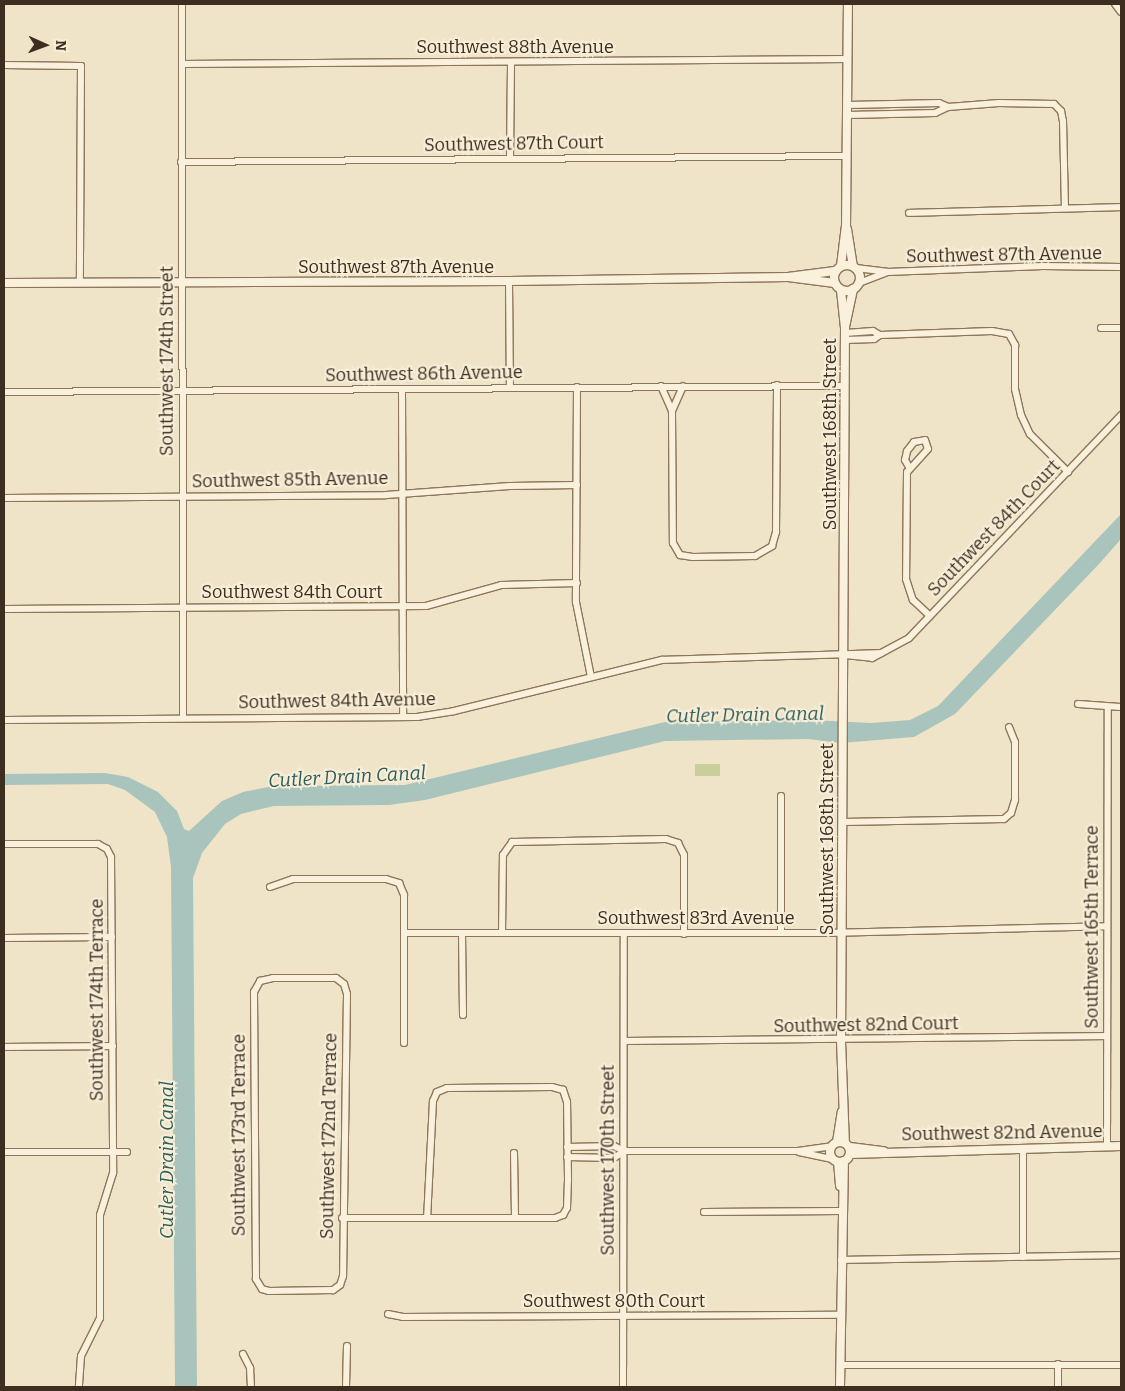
<!DOCTYPE html>
<style>
body{margin:0}
#map{position:relative;width:1125px;height:1391px;overflow:hidden;background:#f0e4c8;font-family:Bitter,serif}
div>[style]{position:absolute}
.green>*{inset:0;background:#c9cf9b;transform-origin:0 0}
.water>*{inset:0;background:#a9c4bc}
.roads{filter:drop-shadow(1px 0 #8d765c) drop-shadow(-1px 0 #8d765c) drop-shadow(0 1px #8d765c) drop-shadow(0 -1px #8d765c)}
.minor>*{height:6px;margin:-3px;padding:0 3px;transform-origin:3px;border-radius:3px;background:#faf1dc}
.tertiary>*{height:8px;margin:-4px;padding:0 4px;transform-origin:4px;border-radius:4px;background:#faf1dc}
.tertiary>.ring{margin:-4px;padding:0;box-sizing:content-box;background:none;border:8px solid #faf1dc;border-radius:50%}
span{translate:-50% -50%;white-space:nowrap;text-align:center;line-height:1.15;-webkit-text-stroke:4px #f7eed8;paint-order:stroke}
.street-label{font-size:18px;color:#3d2e20}
.water-label{font-size:19px;color:#2f5d5a;font-style:italic}
.frame{position:absolute;inset:0;border:5px solid #3d2e20;pointer-events:none}
.north{position:absolute;left:20px;top:20px;width:50px;height:50px;-webkit-text-stroke:4px #f7eed8;paint-order:stroke;rotate:92deg;font-size:14px;font-weight:700;line-height:20px;text-align:center;color:#3d2e20}
.north::after{content:'';display:block;margin:auto;width:18px;height:22px;background:#3d2e20;clip-path:polygon(50% 0,100% 100%,50% 72%,0 100%)}
</style>
<div id="map">
<div class="green">
<i style="left:695px;top:764px;width:25px;height:12px"></i>
</div>
<div class="water">
<i style="clip-path:polygon(1121px 514px,1121px 539px,1099px 564px,955px 714px,914px 737px,841px 743px,808px 739px,665px 741px,425px 800px,389px 805px,274px 806px,241px 814px,225px 824px,202px 853px,193px 878px,197px 1387px,175px 1387px,171px 867px,167px 837px,155px 812px,125px 790px,108px 784px,4px 785px,4px 774px,105px 773px,128px 777px,158px 792px,177px 811px,184px 829px,189px 831px,222px 801px,243px 792px,274px 786px,405px 785px,665px 722px,811px 720px,871px 723px,910px 720px,938px 706px)"></i>
</div>
<div class="roads">
<div class="minor">
<i style="left:182px;top:4px;width:714px;rotate:89.92deg"></i>
<i style="left:1115px;top:4px;width:10px;rotate:53deg"></i>
<i style="left:182px;top:64px;width:666px;rotate:-0.43deg"></i>
<i style="left:4px;top:65px;width:77px;rotate:0.7deg"></i>
<i style="left:81px;top:66px;width:217px;rotate:90.3deg"></i>
<i style="left:848px;top:105px;width:91px;rotate:-1.3deg"></i>
<i style="left:939px;top:103px;width:10px;rotate:24deg"></i>
<i style="left:848px;top:115px;width:87px;rotate:-1.3deg"></i>
<i style="left:935px;top:113px;width:14px;rotate:-25deg"></i>
<i style="left:948px;top:107px;width:51px;rotate:-4.5deg"></i>
<i style="left:999px;top:103px;width:55px;rotate:1deg"></i>
<i style="left:1054px;top:104px;width:10px;rotate:45deg"></i>
<i style="left:1061px;top:111px;width:10px;rotate:79deg"></i>
<i style="left:1063px;top:121px;width:87px;rotate:88.7deg"></i>
<i style="left:510px;top:159px;width:96px;rotate:-89.4deg"></i>
<i style="left:181px;top:162px;width:665px;rotate:-0.52deg"></i>
<i style="left:909px;top:213px;width:212px;rotate:-1.6deg"></i>
<i style="left:856px;top:268px;width:31px;rotate:7deg"></i>
<i style="left:887px;top:272px;width:156px;rotate:-2.2deg"></i>
<i style="left:1043px;top:266px;width:78px;rotate:0.7deg"></i>
<i style="left:509px;top:281px;width:107px;rotate:89.5deg"></i>
<i style="left:859px;top:283px;width:30px;rotate:-21deg"></i>
<i style="left:1101px;top:328px;width:20px"></i>
<i style="left:845px;top:333px;width:28px;rotate:-4deg"></i>
<i style="left:873px;top:331px;width:8px;rotate:30deg"></i>
<i style="left:845px;top:340px;width:29px;rotate:-2deg"></i>
<i style="left:874px;top:339px;width:7px;rotate:-34deg"></i>
<i style="left:880px;top:335px;width:112px;rotate:-2deg"></i>
<i style="left:992px;top:331px;width:17px;rotate:10deg"></i>
<i style="left:1009px;top:334px;width:13px;rotate:61deg"></i>
<i style="left:1015px;top:345px;width:44px;rotate:90deg"></i>
<i style="left:1015px;top:389px;width:27px;rotate:77deg"></i>
<i style="left:1021px;top:415px;width:21px;rotate:65deg"></i>
<i style="left:1030px;top:434px;width:54px;rotate:45deg"></i>
<i style="left:661px;top:386px;width:27px;rotate:66deg"></i>
<i style="left:672px;top:411px;width:132px;rotate:89.6deg"></i>
<i style="left:673px;top:543px;width:14px;rotate:60deg"></i>
<i style="left:680px;top:555px;width:13px;rotate:9deg"></i>
<i style="left:693px;top:557px;width:62px;rotate:-0.9deg"></i>
<i style="left:755px;top:556px;width:20px;rotate:-30deg"></i>
<i style="left:772px;top:546px;width:15px;rotate:-74deg"></i>
<i style="left:776px;top:532px;width:147px;rotate:-89.6deg"></i>
<i style="left:577px;top:387px;width:215px;rotate:90.3deg"></i>
<i style="left:576px;top:602px;width:76px;rotate:78.7deg"></i>
<i style="left:402px;top:389px;width:328px;rotate:89.8deg"></i>
<i style="left:4px;top:392px;width:841px;rotate:-0.41deg"></i>
<i style="left:672px;top:411px;width:27px;rotate:-66deg"></i>
<i style="left:909px;top:467px;width:8px;rotate:-120deg"></i>
<i style="left:905px;top:460px;width:9px;rotate:-77deg"></i>
<i style="left:907px;top:451px;width:11px;rotate:-52deg"></i>
<i style="left:914px;top:442px;width:11px;rotate:-10deg"></i>
<i style="left:925px;top:440px;width:9px;rotate:72deg"></i>
<i style="left:928px;top:449px;width:31px;rotate:132deg"></i>
<i style="left:907px;top:472px;width:107px;rotate:90.5deg"></i>
<i style="left:906px;top:579px;width:22px;rotate:72deg"></i>
<i style="left:913px;top:600px;width:23px;rotate:43deg"></i>
<i style="left:4px;top:498px;width:382px;rotate:-0.4deg"></i>
<i style="left:386px;top:495px;width:124px;rotate:-4.2deg"></i>
<i style="left:510px;top:486px;width:67px;rotate:-0.9deg"></i>
<i style="left:4px;top:609px;width:422px;rotate:-0.4deg"></i>
<i style="left:426px;top:606px;width:78px;rotate:-15.6deg"></i>
<i style="left:501px;top:585px;width:76px;rotate:-1.5deg"></i>
<i style="left:845px;top:655px;width:27px;rotate:6deg"></i>
<i style="left:872px;top:658px;width:42px;rotate:-28.4deg"></i>
<i style="left:909px;top:638px;width:308px;rotate:-46.4deg"></i>
<i style="left:1078px;top:704px;width:43px;rotate:4deg"></i>
<i style="left:4px;top:720px;width:413px;rotate:-0.4deg"></i>
<i style="left:417px;top:717px;width:37px;rotate:-9deg"></i>
<i style="left:454px;top:711px;width:214px;rotate:-13.8deg"></i>
<i style="left:662px;top:660px;width:219px;rotate:-1.8deg"></i>
<i style="left:843px;top:822px;width:161px;rotate:-1.1deg"></i>
<i style="left:1004px;top:819px;width:9px;rotate:-41deg"></i>
<i style="left:1011px;top:813px;width:14px;rotate:-73deg"></i>
<i style="left:1015px;top:800px;width:58px;rotate:-90deg"></i>
<i style="left:1015px;top:742px;width:16px;rotate:-112deg"></i>
<i style="left:4px;top:844px;width:94px"></i>
<i style="left:98px;top:844px;width:10px;rotate:29deg"></i>
<i style="left:107px;top:849px;width:9px;rotate:63deg"></i>
<i style="left:111px;top:857px;width:316px;rotate:89.6deg"></i>
<i style="left:113px;top:1173px;width:44px;rotate:107.2deg"></i>
<i style="left:100px;top:1215px;width:103px;rotate:90deg"></i>
<i style="left:100px;top:1318px;width:42px;rotate:116.6deg"></i>
<i style="left:81px;top:1356px;width:31px;rotate:94deg"></i>
<i style="left:270px;top:887px;width:24px;rotate:-19deg"></i>
<i style="left:293px;top:879px;width:93px"></i>
<i style="left:386px;top:879px;width:14px;rotate:17deg"></i>
<i style="left:399px;top:883px;width:13px;rotate:67deg"></i>
<i style="left:404px;top:895px;width:148px;rotate:90deg"></i>
<i style="left:404px;top:933px;width:423px"></i>
<i style="left:827px;top:933px;width:280px;rotate:-1.4deg"></i>
<i style="left:462px;top:933px;width:82px;rotate:89.3deg"></i>
<i style="left:502px;top:933px;width:78px;rotate:-89.3deg"></i>
<i style="left:503px;top:855px;width:16px;rotate:-55deg"></i>
<i style="left:512px;top:842px;width:154px;rotate:-1.1deg"></i>
<i style="left:666px;top:839px;width:13px;rotate:18deg"></i>
<i style="left:678px;top:843px;width:13px;rotate:63deg"></i>
<i style="left:684px;top:855px;width:79px;rotate:90deg"></i>
<i style="left:781px;top:933px;width:137px;rotate:-90deg"></i>
<i style="left:4px;top:938px;width:108px;rotate:-0.5deg"></i>
<i style="left:273px;top:978px;width:63px"></i>
<i style="left:336px;top:978px;width:10px;rotate:37deg"></i>
<i style="left:344px;top:984px;width:10px;rotate:73deg"></i>
<i style="left:347px;top:994px;width:282px;rotate:90.8deg"></i>
<i style="left:343px;top:1276px;width:9px;rotate:108deg"></i>
<i style="left:340px;top:1285px;width:9px;rotate:144deg"></i>
<i style="left:333px;top:1290px;width:64px;rotate:179.1deg"></i>
<i style="left:269px;top:1291px;width:7px;rotate:-164deg"></i>
<i style="left:262px;top:1289px;width:12px;rotate:-121deg"></i>
<i style="left:256px;top:1279px;width:287px;rotate:-90.4deg"></i>
<i style="left:254px;top:992px;width:13px;rotate:-61deg"></i>
<i style="left:260px;top:981px;width:13px;rotate:-13deg"></i>
<i style="left:626px;top:1041px;width:481px;rotate:-0.6deg"></i>
<i style="left:4px;top:1047px;width:109px;rotate:-0.5deg"></i>
<i style="left:1107px;top:1146px;width:439px;rotate:-89.9deg"></i>
<i style="left:567px;top:1147px;width:47px;rotate:-1.2deg"></i>
<i style="left:614px;top:1146px;width:11px;rotate:27deg"></i>
<i style="left:624px;top:1151px;width:174px"></i>
<i style="left:798px;top:1151px;width:34px;rotate:-8deg"></i>
<i style="left:4px;top:1152px;width:123px"></i>
<i style="left:799px;top:1152px;width:34px;rotate:12deg"></i>
<i style="left:514px;top:1153px;width:65px;rotate:89.1deg"></i>
<i style="left:567px;top:1157px;width:47px;rotate:1.2deg"></i>
<i style="left:614px;top:1158px;width:12px;rotate:-35deg"></i>
<i style="left:704px;top:1212px;width:137px;rotate:-0.4deg"></i>
<i style="left:342px;top:1218px;width:213px"></i>
<i style="left:555px;top:1218px;width:9px;rotate:-21deg"></i>
<i style="left:563px;top:1215px;width:8px;rotate:-60deg"></i>
<i style="left:567px;top:1208px;width:28px;rotate:-88deg"></i>
<i style="left:568px;top:1180px;width:78px;rotate:-90.7deg"></i>
<i style="left:567px;top:1102px;width:13px;rotate:-108deg"></i>
<i style="left:563px;top:1090px;width:11px;rotate:-165deg"></i>
<i style="left:552px;top:1087px;width:105px;rotate:179.5deg"></i>
<i style="left:447px;top:1088px;width:11px;rotate:158deg"></i>
<i style="left:437px;top:1092px;width:10px;rotate:114deg"></i>
<i style="left:433px;top:1101px;width:117px;rotate:92.9deg"></i>
<i style="left:1023px;top:1257px;width:109px;rotate:-90deg"></i>
<i style="left:841px;top:1260px;width:280px;rotate:-1deg"></i>
<i style="left:388px;top:1314px;width:15px;rotate:11deg"></i>
<i style="left:403px;top:1317px;width:437px;rotate:-0.3deg"></i>
<i style="left:243px;top:1354px;width:16px;rotate:63deg"></i>
<i style="left:250px;top:1368px;width:19px;rotate:87deg"></i>
<i style="left:1058px;top:1364px;width:23px;rotate:90deg"></i>
<i style="left:840px;top:1365px;width:281px"></i>
<i style="left:346px;top:1387px;width:41px;rotate:-88.6deg"></i>
<i style="left:623px;top:1387px;width:454px;rotate:-89.9deg"></i>
</div>
<div class="tertiary">
<i style="left:847px;top:229px;width:37px;rotate:81deg"></i>
<i class="ring" style="left:834px;top:265px;width:18px;height:18px"></i>
<i style="left:841px;top:266px;width:39px;rotate:-83deg"></i>
<i style="left:846px;top:227px;width:223px;rotate:-89.5deg"></i>
<i style="left:788px;top:277px;width:47px;rotate:7.3deg"></i>
<i style="left:4px;top:283px;width:505px;rotate:-0.23deg"></i>
<i style="left:509px;top:281px;width:279px;rotate:-0.8deg"></i>
<i style="left:788px;top:277px;width:47px;rotate:-7.3deg"></i>
<i style="left:841px;top:290px;width:37px;rotate:84deg"></i>
<i style="left:845px;top:327px;width:714px;rotate:90.32deg"></i>
<i style="left:841px;top:1041px;width:102px;rotate:87.8deg"></i>
<i style="left:845px;top:327px;width:39px;rotate:-78deg"></i>
<i class="ring" style="left:830px;top:1142px;width:12px;height:12px"></i>
<i style="left:837px;top:1142px;width:30px;rotate:-81deg"></i>
<i style="left:850px;top:1147px;width:34px;rotate:7deg"></i>
<i style="left:850px;top:1154px;width:271px;rotate:-1.7deg"></i>
<i style="left:838px;top:1162px;width:24px;rotate:85deg"></i>
<i style="left:840px;top:1387px;width:226px;rotate:-89deg"></i>
</div>
</div>
<div class="street-label">
<span style="left:515px;top:47px">Southwest 88th Avenue</span>
<span style="left:514px;top:144px;rotate:-1deg">Southwest 87th Court</span>
<span style="left:1004px;top:255px;rotate:-1deg">Southwest 87th Avenue</span>
<span style="left:396px;top:267px">Southwest 87th Avenue</span>
<span style="left:167px;top:361px;rotate:-90deg">Southwest 174th Street</span>
<span style="left:424px;top:374px;rotate:-1deg">Southwest 86th Avenue</span>
<span style="left:830px;top:434px;rotate:-90deg">Southwest 168th Street</span>
<span style="left:290px;top:480px;rotate:-1deg">Southwest 85th Avenue</span>
<span style="left:994px;top:528px;rotate:-46deg">Southwest 84th Court</span>
<span style="left:292px;top:592px">Southwest 84th Court</span>
<span style="left:337px;top:701px;rotate:-1deg">Southwest 84th Avenue</span>
<span style="left:827px;top:839px;rotate:-90deg">Southwest 168th Street</span>
<span style="left:696px;top:918px">Southwest 83rd Avenue</span>
<span style="left:1092px;top:927px;rotate:-90deg">Southwest 165th Terrace</span>
<span style="left:97px;top:1000px;rotate:-90deg">Southwest 174th Terrace</span>
<span style="left:866px;top:1025px;rotate:-1deg">Southwest 82nd Court</span>
<span style="left:1002px;top:1133px;rotate:-1deg">Southwest 82nd Avenue</span>
<span style="left:239px;top:1135px;rotate:-90deg">Southwest 173rd Terrace</span>
<span style="left:329px;top:1136px;rotate:-89deg">Southwest 172nd Terrace</span>
<span style="left:608px;top:1160px;rotate:-90deg">Southwest 170th Street</span>
<span style="left:614px;top:1301px">Southwest 80th Court</span>
</div>
<div class="water-label">
<span style="left:745px;top:715px;rotate:-1deg">Cutler Drain Canal</span>
<span style="left:347px;top:777px;rotate:-3deg">Cutler Drain Canal</span>
<span style="left:167px;top:1160px;rotate:-90deg">Cutler Drain Canal</span>
</div>
<div class="frame"></div>
<div class="north">N</div>
</div>
